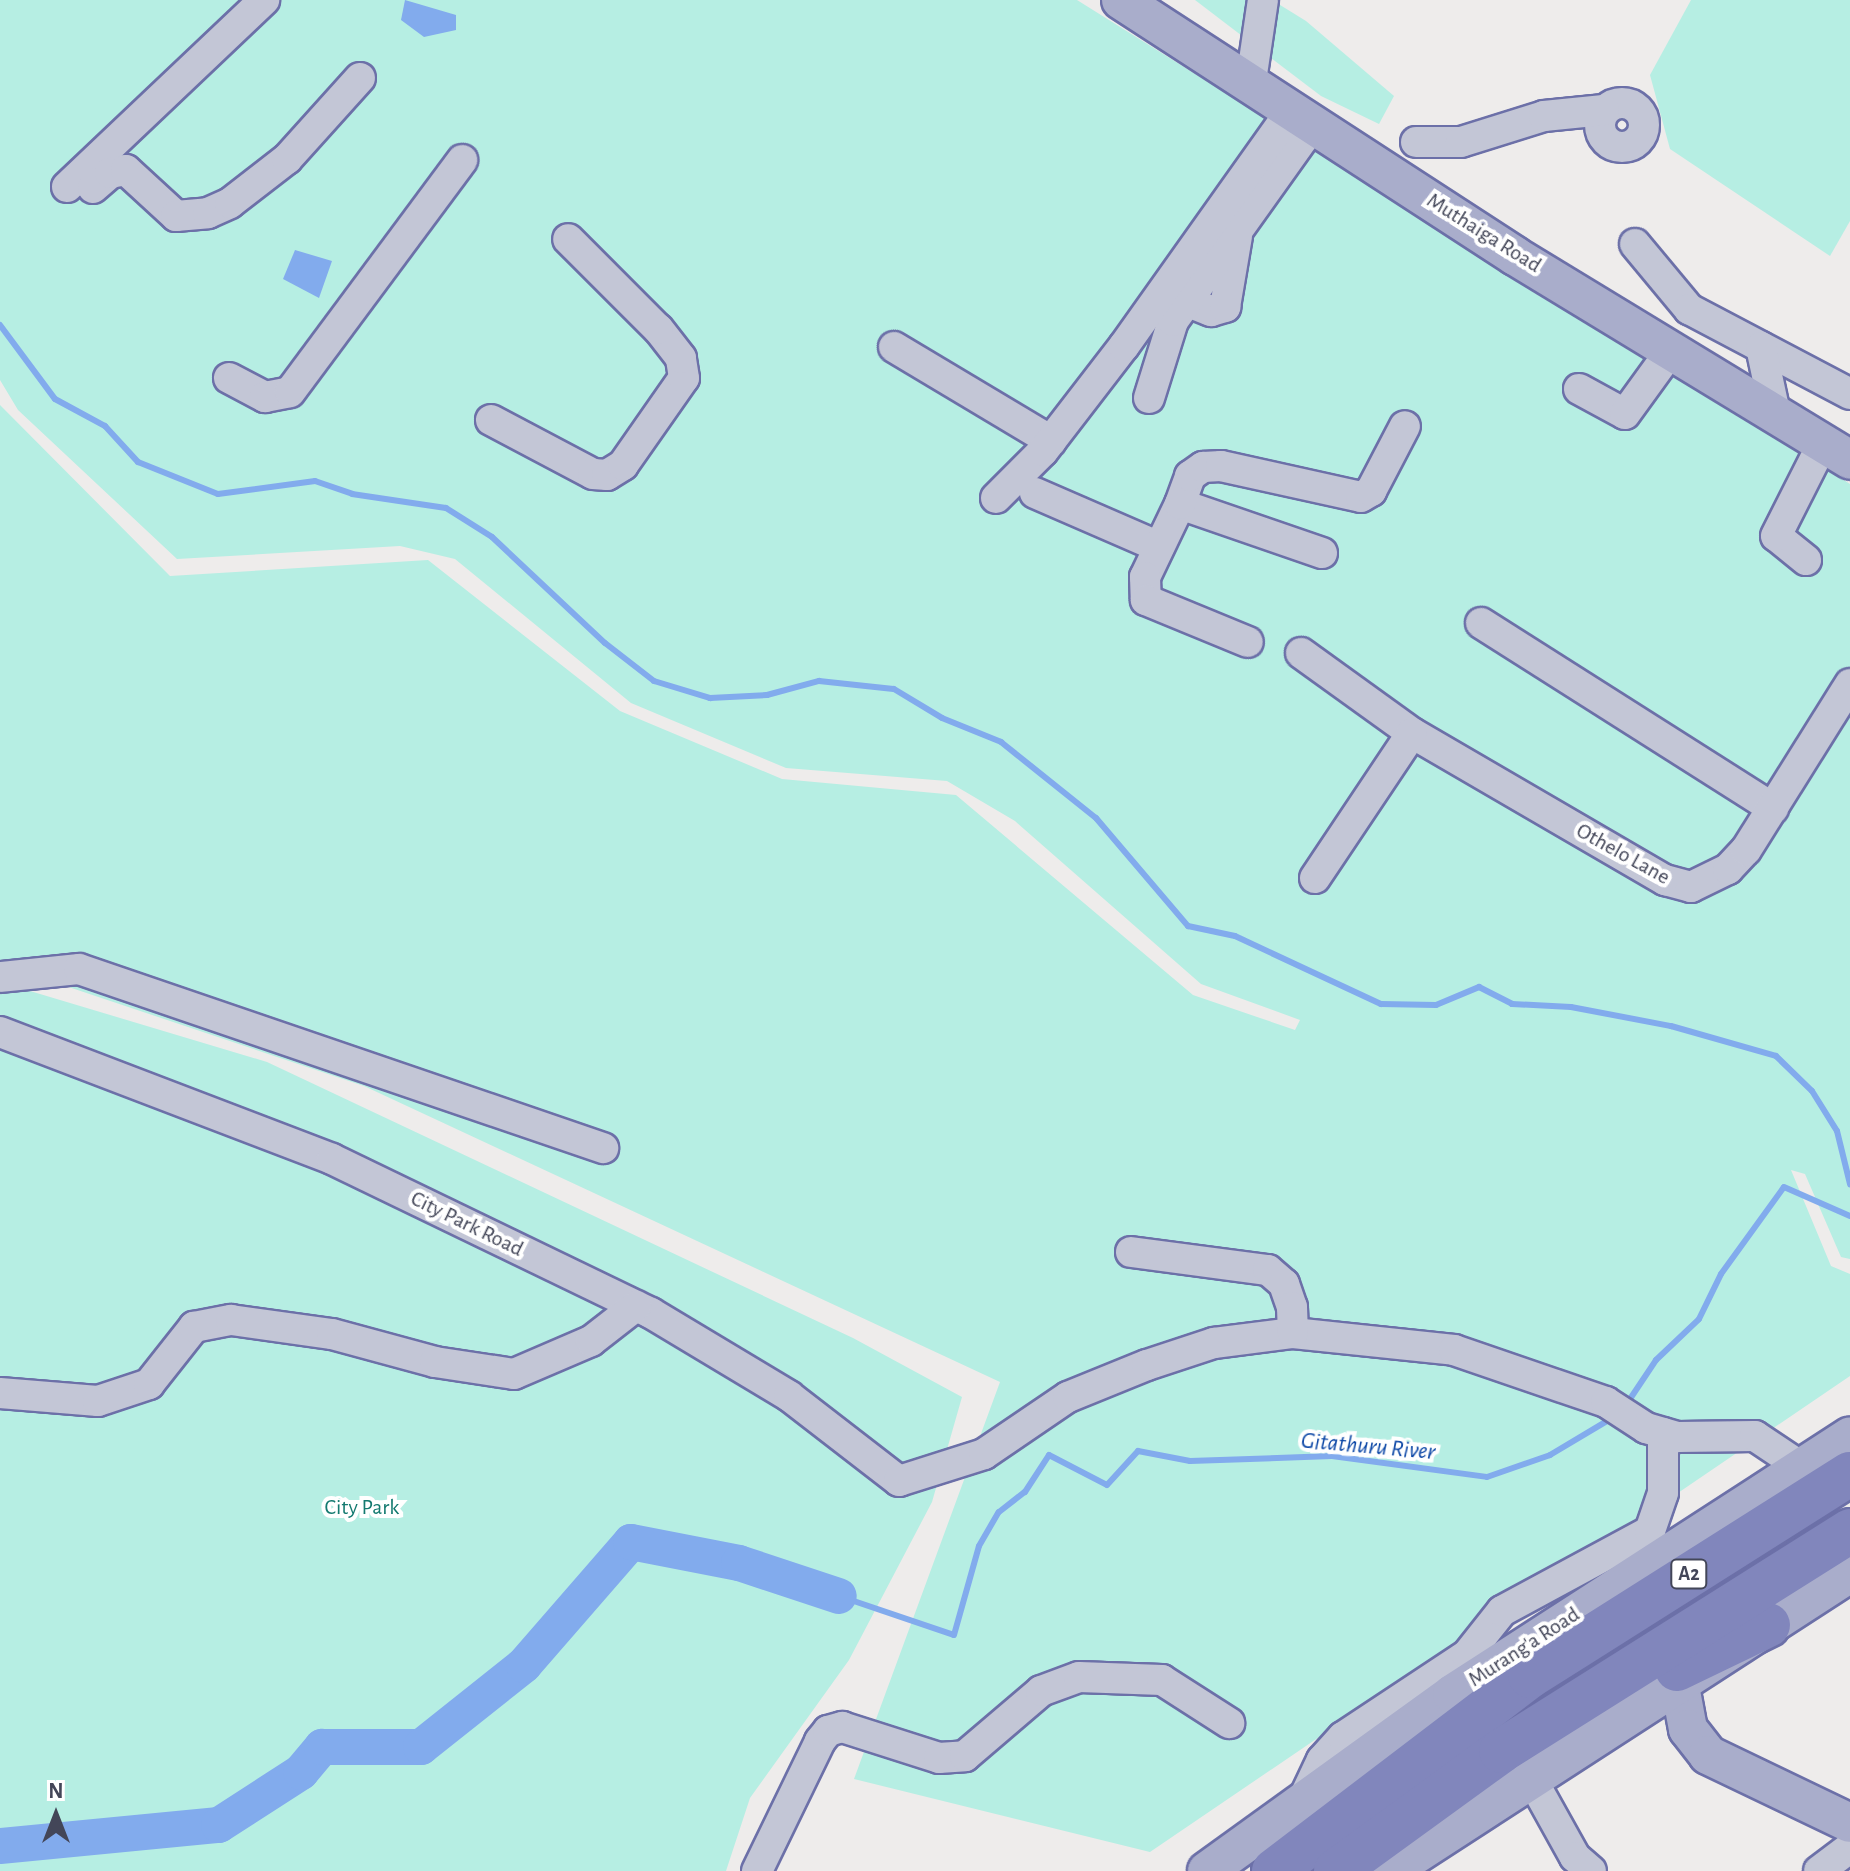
<!DOCTYPE html>
<style>
body{margin:0}
#map{position:relative;width:1850px;height:1871px;overflow:hidden;background:#eeeceb;font-family:"Alegreya Sans",sans-serif}
div>[style]{position:absolute}
.green>*{inset:0;background:#b6eee3}
.water>*{inset:0;background:#82abed}
.stream>*{height:6px;margin:-3px;padding:0 3px;transform-origin:3px;border-radius:3px;background:#82abed}
.river>*{height:36px;margin:-18px;padding:0 18px;transform-origin:18px;border-radius:18px;background:#82abed}
.roads{filter:drop-shadow(2px 0 #6c70a8) drop-shadow(-2px 0 #6c70a8) drop-shadow(0 2px #6c70a8) drop-shadow(0 -2px #6c70a8)}
.minor>*{height:30px;margin:-15px;padding:0 15px;transform-origin:15px;border-radius:15px;background:#c3c6d6}
.minor>.ring{margin:-15px;padding:0;box-sizing:content-box;background:none;border:30px solid #c3c6d6;border-radius:50%}
.major>*{height:38px;margin:-19px;padding:0 19px;transform-origin:19px;border-radius:19px;background:#a9adcb}
.highway>*{height:44px;margin:-22px;padding:0 22px;transform-origin:22px;border-radius:22px;background:#8186bc}
span{translate:-50% -50%;white-space:nowrap;text-align:center;line-height:1.15;-webkit-text-stroke:8px #fff;paint-order:stroke}
.shield-label span{padding:2px 6px;background:#fff;border:2px solid;border-radius:6px;-webkit-text-stroke-width:0}
.shield-label{font-size:20px;color:#434658;font-weight:700}
.street-label{font-size:22px;color:#434658}
.park-label{font-size:22px;color:#147a70}
.water-label{font-size:24px;color:#0945a5;font-style:italic}
.north{position:absolute;left:16px;top:1775px;width:80px;height:80px;-webkit-text-stroke:6px #fff;paint-order:stroke;rotate:0deg;font-size:22px;font-weight:700;line-height:32px;text-align:center;color:#434658}
.north::after{content:'';display:block;margin:auto;width:28px;height:36px;background:#434658;clip-path:polygon(50% 0,100% 100%,50% 72%,0 100%)}
</style>
<div id="map">
<div class="green">
<i style="clip-path:polygon(0 0,1077px 0,1850px 484px,1850px 1259px,1841px 1257px,1805px 1174px,1791px 1170px,1831px 1266px,1850px 1274px,1850px 1376px,1150px 1852px,854px 1779px,1000px 1382px,364px 1086px,0 964px,0 405px,170px 576px,428px 560px,620px 711px,782px 779px,956px 795px,1193px 995px,1295px 1030px,1300px 1020px,1201px 984px,1015px 821px,947px 781px,786px 768px,631px 703px,455px 559px,400px 546px,177px 559px,18px 410px,0 380px)"></i>
<i style="clip-path:polygon(1195px 0,1272px 0,1306px 21px,1394px 96px,1379px 124px,1321px 96px)"></i>
<i style="clip-path:polygon(1691px 0,1850px 0,1850px 221px,1830px 256px,1670px 149px,1650px 75px)"></i>
<i style="clip-path:polygon(0 982px,267px 1062px,853px 1338px,962px 1397px,932px 1502px,849px 1660px,750px 1798px,726px 1871px,0 1871px)"></i>
</div>
<div class="water">
<i style="clip-path:polygon(405px 0,456px 15px,456px 30px,424px 37px,401px 20px)"></i>
<i style="clip-path:polygon(295px 250px,332px 261px,319px 298px,283px 279px)"></i>
</div>
<div class="stream">
<i style="left:0;top:325px;width:92px;rotate:53.4deg"></i>
<i style="left:55px;top:399px;width:57px;rotate:28.4deg"></i>
<i style="left:105px;top:426px;width:49px;rotate:47.5deg"></i>
<i style="left:138px;top:462px;width:86px;rotate:21.8deg"></i>
<i style="left:218px;top:494px;width:98px;rotate:-7.6deg"></i>
<i style="left:315px;top:481px;width:39px;rotate:19deg"></i>
<i style="left:352px;top:494px;width:95px;rotate:8.5deg"></i>
<i style="left:446px;top:508px;width:54px;rotate:32.2deg"></i>
<i style="left:492px;top:537px;width:155px;rotate:43.2deg"></i>
<i style="left:605px;top:643px;width:62px;rotate:37.8deg"></i>
<i style="left:654px;top:681px;width:59px;rotate:16.9deg"></i>
<i style="left:710px;top:698px;width:57px;rotate:-3deg"></i>
<i style="left:767px;top:695px;width:54px;rotate:-15.1deg"></i>
<i style="left:819px;top:681px;width:75px;rotate:6.1deg"></i>
<i style="left:894px;top:689px;width:56px;rotate:31.1deg"></i>
<i style="left:942px;top:718px;width:64px;rotate:22.1deg"></i>
<i style="left:1001px;top:742px;width:122px;rotate:38.7deg"></i>
<i style="left:1096px;top:818px;width:142px;rotate:49.6deg"></i>
<i style="left:1188px;top:926px;width:48px;rotate:12deg"></i>
<i style="left:1235px;top:936px;width:161px;rotate:25deg"></i>
<i style="left:1381px;top:1004px;width:55px;rotate:1deg"></i>
<i style="left:1436px;top:1005px;width:47px;rotate:-22.7deg"></i>
<i style="left:1479px;top:987px;width:37px;rotate:27deg"></i>
<i style="left:1512px;top:1004px;width:59px;rotate:2.9deg"></i>
<i style="left:1571px;top:1007px;width:102px;rotate:10.8deg"></i>
<i style="left:1671px;top:1026px;width:109px;rotate:15.9deg"></i>
<i style="left:1776px;top:1056px;width:50px;rotate:44.2deg"></i>
<i style="left:1812px;top:1091px;width:47px;rotate:58deg"></i>
<i style="left:1837px;top:1131px;width:55px;rotate:76.2deg"></i>
<i style="left:1626px;top:1405px;width:54px;rotate:-56.3deg"></i>
<i style="left:1656px;top:1360px;width:59px;rotate:-43.6deg"></i>
<i style="left:1699px;top:1319px;width:50px;rotate:-63.9deg"></i>
<i style="left:1721px;top:1274px;width:107px;rotate:-54.1deg"></i>
<i style="left:1784px;top:1187px;width:72px;rotate:23.7deg"></i>
<i style="left:839px;top:1596px;width:121px;rotate:18.7deg"></i>
<i style="left:954px;top:1635px;width:92px;rotate:-74.3deg"></i>
<i style="left:979px;top:1546px;width:39px;rotate:-60deg"></i>
<i style="left:999px;top:1512px;width:33px;rotate:-38deg"></i>
<i style="left:1025px;top:1492px;width:44px;rotate:-57deg"></i>
<i style="left:1049px;top:1455px;width:65px;rotate:27.3deg"></i>
<i style="left:1107px;top:1485px;width:46px;rotate:-47.6deg"></i>
<i style="left:1138px;top:1451px;width:53px;rotate:10.9deg"></i>
<i style="left:1190px;top:1461px;width:142px;rotate:-2deg"></i>
<i style="left:1332px;top:1456px;width:156px;rotate:7.7deg"></i>
<i style="left:1487px;top:1477px;width:67px;rotate:-19.2deg"></i>
<i style="left:1550px;top:1455px;width:72px;rotate:-30.8deg"></i>
</div>
<div class="river">
<i style="left:0;top:1846px;width:220px;rotate:-5.5deg"></i>
<i style="left:219px;top:1825px;width:98px;rotate:-32.9deg"></i>
<i style="left:301px;top:1772px;width:33px;rotate:-50deg"></i>
<i style="left:322px;top:1747px;width:99px"></i>
<i style="left:421px;top:1747px;width:132px;rotate:-38.5deg"></i>
<i style="left:524px;top:1665px;width:163px;rotate:-49deg"></i>
<i style="left:631px;top:1542px;width:110px;rotate:11deg"></i>
<i style="left:739px;top:1563px;width:105px;rotate:18.3deg"></i>
</div>
<div class="roads">
<div class="minor">
<i style="left:1251px;top:81px;width:82px;rotate:-81.6deg"></i>
<i class="ring" style="left:1600px;top:103px;width:14px;height:14px"></i>
<i style="left:1416px;top:142px;width:45px"></i>
<i style="left:1461px;top:142px;width:87px;rotate:-17.4deg"></i>
<i style="left:1544px;top:116px;width:60px;rotate:-5.7deg"></i>
<i style="left:67px;top:187px;width:272px;rotate:-43.5deg"></i>
<i style="left:93px;top:188px;width:23px;rotate:-41deg"></i>
<i style="left:110px;top:173px;width:16px;rotate:-11deg"></i>
<i style="left:126px;top:170px;width:68px;rotate:42.6deg"></i>
<i style="left:176px;top:216px;width:32px;rotate:-5deg"></i>
<i style="left:208px;top:213px;width:24px;rotate:-24deg"></i>
<i style="left:230px;top:203px;width:72px;rotate:-37.7deg"></i>
<i style="left:287px;top:159px;width:109px;rotate:-48deg"></i>
<i style="left:1635px;top:244px;width:85px;rotate:50.3deg"></i>
<i style="left:1689px;top:309px;width:182px;rotate:27.8deg"></i>
<i style="left:1186px;top:301px;width:27px;rotate:22deg"></i>
<i style="left:1211px;top:311px;width:15px;rotate:-16deg"></i>
<i style="left:1225px;top:307px;width:72px;rotate:-80.4deg"></i>
<i style="left:894px;top:347px;width:183px;rotate:30.9deg"></i>
<i style="left:1761px;top:347px;width:67px;rotate:78deg"></i>
<i style="left:229px;top:378px;width:41px;rotate:27.8deg"></i>
<i style="left:265px;top:397px;width:25px;rotate:-11deg"></i>
<i style="left:290px;top:392px;width:289px;rotate:-53.4deg"></i>
<i style="left:1579px;top:389px;width:52px;rotate:28.5deg"></i>
<i style="left:1625px;top:414px;width:80px;rotate:-54.1deg"></i>
<i style="left:1149px;top:398px;width:81px;rotate:-72.7deg"></i>
<i style="left:1173px;top:321px;width:244px;rotate:-54.5deg"></i>
<i style="left:491px;top:420px;width:115px;rotate:27.9deg"></i>
<i style="left:593px;top:474px;width:14px;rotate:4deg"></i>
<i style="left:607px;top:475px;width:19px;rotate:-32deg"></i>
<i style="left:623px;top:465px;width:106px;rotate:-55deg"></i>
<i style="left:684px;top:378px;width:20px;rotate:-99deg"></i>
<i style="left:681px;top:358px;width:37px;rotate:-128deg"></i>
<i style="left:658px;top:329px;width:127px;rotate:-135deg"></i>
<i style="left:1035px;top:493px;width:135px;rotate:23.5deg"></i>
<i style="left:996px;top:498px;width:66px;rotate:-45deg"></i>
<i style="left:1043px;top:451px;width:133px;rotate:-52.4deg"></i>
<i style="left:1124px;top:346px;width:292px;rotate:-54.6deg"></i>
<i style="left:1180px;top:504px;width:81px;rotate:115.6deg"></i>
<i style="left:1145px;top:577px;width:23px;rotate:88deg"></i>
<i style="left:1146px;top:600px;width:110px;rotate:22.4deg"></i>
<i style="left:1322px;top:553px;width:150px;rotate:-161deg"></i>
<i style="left:1180px;top:504px;width:30px;rotate:-70deg"></i>
<i style="left:1190px;top:476px;width:16px;rotate:-35deg"></i>
<i style="left:1203px;top:467px;width:18px;rotate:-3deg"></i>
<i style="left:1221px;top:466px;width:143px;rotate:12.5deg"></i>
<i style="left:1361px;top:497px;width:12px;rotate:-31deg"></i>
<i style="left:1371px;top:491px;width:73px;rotate:-62.4deg"></i>
<i style="left:1806px;top:560px;width:38px;rotate:-141deg"></i>
<i style="left:1776px;top:536px;width:104px;rotate:-63.2deg"></i>
<i style="left:1481px;top:623px;width:346px;rotate:32.4deg"></i>
<i style="left:1301px;top:653px;width:137px;rotate:35.8deg"></i>
<i style="left:1412px;top:733px;width:293px;rotate:30.2deg"></i>
<i style="left:1665px;top:880px;width:27px;rotate:15deg"></i>
<i style="left:1691px;top:887px;width:41px;rotate:-25.9deg"></i>
<i style="left:1728px;top:869px;width:26px;rotate:-47deg"></i>
<i style="left:1746px;top:850px;width:196px;rotate:-57.9deg"></i>
<i style="left:1315px;top:878px;width:174px;rotate:-56.2deg"></i>
<i style="left:0;top:977px;width:79px;rotate:-5.8deg"></i>
<i style="left:79px;top:969px;width:554px;rotate:18.86deg"></i>
<i style="left:0;top:1032px;width:355px;rotate:20.9deg"></i>
<i style="left:332px;top:1159px;width:354px;rotate:25.8deg"></i>
<i style="left:651px;top:1313px;width:161px;rotate:31deg"></i>
<i style="left:789px;top:1396px;width:139px;rotate:37.7deg"></i>
<i style="left:899px;top:1481px;width:89px;rotate:-17.6deg"></i>
<i style="left:984px;top:1454px;width:102px;rotate:-34.2deg"></i>
<i style="left:1068px;top:1397px;width:85px;rotate:-22.1deg"></i>
<i style="left:1147px;top:1365px;width:71px;rotate:-18.2deg"></i>
<i style="left:1214px;top:1343px;width:80px;rotate:-7.2deg"></i>
<i style="left:1293px;top:1333px;width:162px;rotate:6deg"></i>
<i style="left:1454px;top:1350px;width:161px;rotate:18.9deg"></i>
<i style="left:1606px;top:1402px;width:48px;rotate:33deg"></i>
<i style="left:1646px;top:1428px;width:33px;rotate:16deg"></i>
<i style="left:1678px;top:1437px;width:77px;rotate:-0.7deg"></i>
<i style="left:1755px;top:1436px;width:54px;rotate:33.7deg"></i>
<i style="left:1131px;top:1252px;width:138px;rotate:7.5deg"></i>
<i style="left:1268px;top:1270px;width:21px;rotate:41deg"></i>
<i style="left:1284px;top:1284px;width:24px;rotate:71deg"></i>
<i style="left:1292px;top:1307px;width:26px;rotate:88deg"></i>
<i style="left:0;top:1393px;width:98px;rotate:4.7deg"></i>
<i style="left:98px;top:1401px;width:54px;rotate:-18.4deg"></i>
<i style="left:149px;top:1384px;width:73px;rotate:-51.7deg"></i>
<i style="left:194px;top:1327px;width:38px;rotate:-11deg"></i>
<i style="left:231px;top:1320px;width:102px;rotate:7.9deg"></i>
<i style="left:332px;top:1334px;width:107px;rotate:15.2deg"></i>
<i style="left:435px;top:1362px;width:80px;rotate:8.6deg"></i>
<i style="left:514px;top:1374px;width:84px;rotate:-23.2deg"></i>
<i style="left:591px;top:1341px;width:57px;rotate:-37.9deg"></i>
<i style="left:1531px;top:1778px;width:90px;rotate:60.9deg"></i>
<i style="left:1575px;top:1857px;width:21px;rotate:41deg"></i>
<i style="left:1304px;top:1798px;width:42px;rotate:-64.7deg"></i>
<i style="left:1322px;top:1760px;width:31px;rotate:-48deg"></i>
<i style="left:1343px;top:1737px;width:149px;rotate:-33.5deg"></i>
<i style="left:1467px;top:1655px;width:56px;rotate:-51.5deg"></i>
<i style="left:1502px;top:1611px;width:168px;rotate:-28.4deg"></i>
<i style="left:1650px;top:1531px;width:40px;rotate:-71.1deg"></i>
<i style="left:1663px;top:1493px;width:60px;rotate:-90deg"></i>
<i style="left:757px;top:1871px;width:144px;rotate:-64.1deg"></i>
<i style="left:820px;top:1741px;width:13px;rotate:-51deg"></i>
<i style="left:828px;top:1731px;width:15px;rotate:-16deg"></i>
<i style="left:842px;top:1727px;width:102px;rotate:17.7deg"></i>
<i style="left:939px;top:1758px;width:26px;rotate:-4deg"></i>
<i style="left:965px;top:1756px;width:100px;rotate:-40.5deg"></i>
<i style="left:1041px;top:1691px;width:40px;rotate:-20.2deg"></i>
<i style="left:1079px;top:1677px;width:83px;rotate:2.1deg"></i>
<i style="left:1162px;top:1680px;width:80px;rotate:32.7deg"></i>
<i style="left:1819px;top:1871px;width:39px;rotate:-37deg"></i>
</div>
<div class="major">
<i style="left:1121px;top:0;width:470px;rotate:33deg"></i>
<i style="left:1515px;top:256px;width:392px;rotate:31.3deg"></i>
<i style="left:1680px;top:1686px;width:44px;rotate:79.5deg"></i>
<i style="left:1688px;top:1729px;width:33px;rotate:52deg"></i>
<i style="left:1708px;top:1755px;width:157px;rotate:25.6deg"></i>
<i style="left:1207px;top:1871px;width:302px;rotate:-35.8deg"></i>
<i style="left:1452px;top:1694px;width:474px;rotate:-32.9deg"></i>
<i style="left:1390px;top:1871px;width:548px;rotate:-32.94deg"></i>
</div>
<div class="highway">
<i style="left:1677px;top:1669px;width:101px;rotate:-25.8deg"></i>
<i style="left:1274px;top:1871px;width:322px;rotate:-37.3deg"></i>
<i style="left:1530px;top:1676px;width:378px;rotate:-32.3deg"></i>
<i style="left:1336px;top:1871px;width:204px;rotate:-36deg"></i>
<i style="left:1501px;top:1751px;width:413px;rotate:-32.2deg"></i>
</div>
</div>
<div class="shield-label">
<span style="left:1689px;top:1574px">A2</span>
</div>
<div class="street-label">
<span style="left:1484px;top:233px;rotate:32deg">Muthaiga Road</span>
<span style="left:1623px;top:854px;rotate:29deg">Othelo Lane</span>
<span style="left:467px;top:1224px;rotate:26deg">City Park Road</span>
<span style="left:1524px;top:1647px;rotate:-33deg">Murang'a Road</span>
</div>
<div class="park-label">
<span style="left:362px;top:1508px">City Park</span>
</div>
<div class="water-label">
<span style="left:1368px;top:1447px;rotate:5deg">Gitathuru River</span>
</div>
<div class="north">N</div>
</div>
